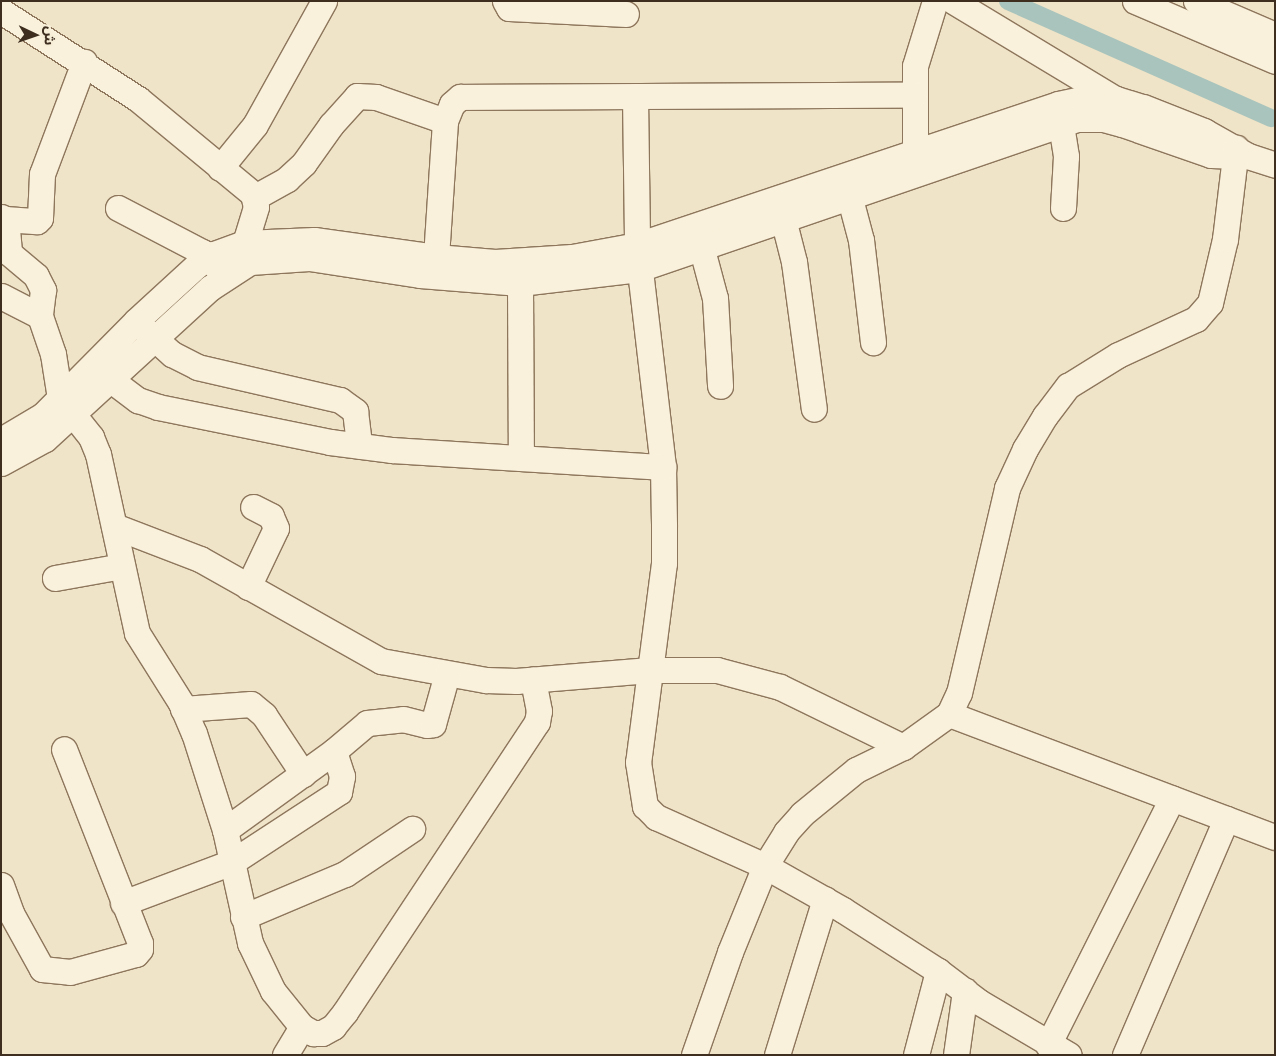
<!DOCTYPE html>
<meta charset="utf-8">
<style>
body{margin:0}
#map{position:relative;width:1276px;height:1056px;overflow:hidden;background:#f0e4c8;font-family:"Source Serif 4","Noto Sans Arabic",serif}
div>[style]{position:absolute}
.canal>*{height:18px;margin:-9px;padding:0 9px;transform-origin:9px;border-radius:9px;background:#a9c4bc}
.roads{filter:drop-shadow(1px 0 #8d765c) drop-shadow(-1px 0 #8d765c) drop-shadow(0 1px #8d765c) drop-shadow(0 -1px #8d765c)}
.minor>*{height:25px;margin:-12.5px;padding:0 12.5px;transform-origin:12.5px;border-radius:12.5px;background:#faf1dc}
span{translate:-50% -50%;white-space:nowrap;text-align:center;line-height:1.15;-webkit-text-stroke:4.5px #f7eed8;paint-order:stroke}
.frame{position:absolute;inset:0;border:2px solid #3d2e20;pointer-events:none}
.north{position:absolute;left:10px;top:10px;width:50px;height:50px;-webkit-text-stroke:4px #f7eed8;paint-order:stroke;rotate:93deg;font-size:14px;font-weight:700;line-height:20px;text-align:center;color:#3d2e20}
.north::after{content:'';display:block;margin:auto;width:18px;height:22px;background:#3d2e20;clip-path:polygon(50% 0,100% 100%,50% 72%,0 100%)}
</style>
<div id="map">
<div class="canal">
<i style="left:1008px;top:1px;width:288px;rotate:24deg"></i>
</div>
<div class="roads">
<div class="minor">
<i style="left:505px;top:1px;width:8px;rotate:60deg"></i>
<i style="left:509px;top:8px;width:117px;rotate:2.9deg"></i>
<i style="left:953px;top:1px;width:188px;rotate:31.1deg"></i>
<i style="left:1135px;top:1px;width:152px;rotate:23.2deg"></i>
<i style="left:1196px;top:1px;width:86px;rotate:23.3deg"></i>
<i style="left:1px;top:11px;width:163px;rotate:32.7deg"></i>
<i style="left:138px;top:99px;width:149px;rotate:39.6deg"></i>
<i style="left:253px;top:194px;width:13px;rotate:77deg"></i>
<i style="left:256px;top:207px;width:51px;rotate:107deg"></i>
<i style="left:635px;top:96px;width:149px;rotate:89.2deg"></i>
<i style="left:637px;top:245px;width:224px;rotate:83.3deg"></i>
<i style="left:663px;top:467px;width:59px;rotate:89deg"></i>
<i style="left:664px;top:526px;width:37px;rotate:90deg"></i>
<i style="left:664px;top:563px;width:201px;rotate:97.4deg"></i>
<i style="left:638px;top:762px;width:45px;rotate:81deg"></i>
<i style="left:645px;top:806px;width:16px;rotate:45deg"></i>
<i style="left:656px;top:817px;width:120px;rotate:24.2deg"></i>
<i style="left:765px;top:866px;width:90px;rotate:29.4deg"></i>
<i style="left:843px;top:910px;width:113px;rotate:32.7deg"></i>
<i style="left:938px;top:971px;width:51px;rotate:37.1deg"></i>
<i style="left:979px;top:1002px;width:104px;rotate:30.5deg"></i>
<i style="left:1058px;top:106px;width:51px;rotate:80.9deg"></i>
<i style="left:1066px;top:156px;width:52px;rotate:93.3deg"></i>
<i style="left:915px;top:151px;width:85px;rotate:-90deg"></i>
<i style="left:915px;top:66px;width:68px;rotate:-72.9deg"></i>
<i style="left:220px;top:168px;width:55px;rotate:-50.9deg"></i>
<i style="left:255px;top:125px;width:142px;rotate:-60.9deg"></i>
<i style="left:845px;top:180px;width:62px;rotate:75.1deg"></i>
<i style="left:861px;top:240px;width:103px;rotate:83.3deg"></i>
<i style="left:255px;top:197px;width:37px;rotate:-29deg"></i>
<i style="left:287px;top:179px;width:23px;rotate:-43deg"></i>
<i style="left:304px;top:163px;width:47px;rotate:-54.6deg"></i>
<i style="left:331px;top:125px;width:39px;rotate:-48deg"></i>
<i style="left:357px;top:96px;width:19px;rotate:3deg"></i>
<i style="left:376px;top:97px;width:73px;rotate:19.2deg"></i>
<i style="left:779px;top:203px;width:61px;rotate:75.7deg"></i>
<i style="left:794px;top:262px;width:148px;rotate:82.3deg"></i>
<i style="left:118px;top:208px;width:95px;rotate:27.6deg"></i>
<i style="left:202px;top:252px;width:9px;rotate:27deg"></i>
<i style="left:210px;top:256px;width:14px;rotate:60deg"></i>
<i style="left:1px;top:217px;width:4px;rotate:27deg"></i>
<i style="left:5px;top:219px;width:10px;rotate:79deg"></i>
<i style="left:7px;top:229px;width:24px;rotate:85deg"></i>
<i style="left:9px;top:253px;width:35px;rotate:40deg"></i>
<i style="left:36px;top:276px;width:16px;rotate:63deg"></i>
<i style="left:43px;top:290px;width:26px;rotate:97deg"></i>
<i style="left:5px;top:219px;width:32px;rotate:4deg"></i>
<i style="left:37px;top:221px;width:4px;rotate:-45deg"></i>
<i style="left:40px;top:218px;width:44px;rotate:-87.4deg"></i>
<i style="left:42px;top:174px;width:120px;rotate:-69.4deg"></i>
<i style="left:697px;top:231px;width:69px;rotate:75deg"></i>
<i style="left:715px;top:298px;width:88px;rotate:86.7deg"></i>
<i style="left:436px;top:257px;width:136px;rotate:-86.2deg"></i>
<i style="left:445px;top:121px;width:18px;rotate:-68deg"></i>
<i style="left:452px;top:104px;width:11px;rotate:-41deg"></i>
<i style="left:460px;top:97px;width:454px;rotate:-0.3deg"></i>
<i style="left:520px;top:283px;width:175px;rotate:89.7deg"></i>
<i style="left:1px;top:296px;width:44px;rotate:27.1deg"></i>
<i style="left:40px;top:316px;width:40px;rotate:71.1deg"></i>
<i style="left:53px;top:354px;width:45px;rotate:81deg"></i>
<i style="left:60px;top:398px;width:50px;rotate:51.5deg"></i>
<i style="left:91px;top:437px;width:18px;rotate:68deg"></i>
<i style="left:98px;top:454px;width:183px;rotate:77.7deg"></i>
<i style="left:137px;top:633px;width:83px;rotate:57.8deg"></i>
<i style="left:181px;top:703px;width:33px;rotate:67deg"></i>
<i style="left:194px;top:733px;width:102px;rotate:72.3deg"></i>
<i style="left:225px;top:830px;width:116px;rotate:77.5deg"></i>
<i style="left:250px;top:943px;width:53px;rotate:64.4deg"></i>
<i style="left:273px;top:991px;width:46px;rotate:51.1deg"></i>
<i style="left:302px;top:1027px;width:13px;rotate:29deg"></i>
<i style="left:313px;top:1033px;width:9px"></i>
<i style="left:322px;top:1033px;width:13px;rotate:-29deg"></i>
<i style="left:333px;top:1027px;width:19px;rotate:-51deg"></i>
<i style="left:345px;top:1012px;width:348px;rotate:-56.5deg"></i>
<i style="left:537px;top:722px;width:11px;rotate:-80deg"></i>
<i style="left:539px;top:711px;width:32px;rotate:-101deg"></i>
<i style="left:143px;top:328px;width:39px;rotate:42deg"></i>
<i style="left:172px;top:354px;width:28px;rotate:27deg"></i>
<i style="left:197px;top:367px;width:147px;rotate:13deg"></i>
<i style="left:340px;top:400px;width:19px;rotate:36deg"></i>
<i style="left:355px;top:411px;width:35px;rotate:83deg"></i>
<i style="left:111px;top:380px;width:34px;rotate:37deg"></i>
<i style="left:138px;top:400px;width:21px;rotate:19deg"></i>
<i style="left:158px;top:407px;width:176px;rotate:11.5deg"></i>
<i style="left:330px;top:442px;width:63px;rotate:7.4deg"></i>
<i style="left:392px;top:450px;width:272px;rotate:3.6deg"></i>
<i style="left:1px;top:440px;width:49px;rotate:-30.8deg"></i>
<i style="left:43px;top:415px;width:132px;rotate:-45.3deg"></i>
<i style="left:136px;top:321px;width:81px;rotate:-42.5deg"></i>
<i style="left:196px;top:266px;width:22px;rotate:-34deg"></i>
<i style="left:214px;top:254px;width:32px;rotate:-20deg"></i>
<i style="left:244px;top:243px;width:70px;rotate:-2.5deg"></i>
<i style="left:314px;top:240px;width:123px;rotate:7.9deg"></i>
<i style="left:436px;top:257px;width:59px;rotate:4.8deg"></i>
<i style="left:495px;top:262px;width:77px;rotate:-3.7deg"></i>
<i style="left:572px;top:257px;width:66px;rotate:-10.5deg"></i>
<i style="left:637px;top:245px;width:444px;rotate:-18.5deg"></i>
<i style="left:1058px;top:104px;width:30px;rotate:-12deg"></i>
<i style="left:1087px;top:98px;width:29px;rotate:2deg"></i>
<i style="left:1116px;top:99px;width:28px;rotate:17deg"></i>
<i style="left:1143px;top:107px;width:66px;rotate:21.5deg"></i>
<i style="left:1204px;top:131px;width:51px;rotate:29.6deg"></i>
<i style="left:1248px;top:156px;width:28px;rotate:18deg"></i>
<i style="left:1px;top:463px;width:50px;rotate:-28.6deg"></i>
<i style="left:45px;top:439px;width:224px;rotate:-42.5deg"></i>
<i style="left:210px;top:288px;width:48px;rotate:-33deg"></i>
<i style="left:250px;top:262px;width:59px;rotate:-3.9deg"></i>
<i style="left:309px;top:258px;width:112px;rotate:8.7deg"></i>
<i style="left:420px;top:275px;width:100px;rotate:4.6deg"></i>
<i style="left:520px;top:283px;width:120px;rotate:-6.7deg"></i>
<i style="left:639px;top:269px;width:463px;rotate:-18.9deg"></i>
<i style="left:1077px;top:119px;width:26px"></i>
<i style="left:1103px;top:119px;width:20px;rotate:15deg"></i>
<i style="left:1122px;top:124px;width:94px;rotate:19.2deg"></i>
<i style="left:1211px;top:155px;width:35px;rotate:2deg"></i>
<i style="left:114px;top:526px;width:92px;rotate:21deg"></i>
<i style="left:200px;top:559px;width:208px;rotate:29.4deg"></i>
<i style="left:381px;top:661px;width:107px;rotate:10.3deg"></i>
<i style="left:486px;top:680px;width:30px;rotate:2deg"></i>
<i style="left:516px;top:681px;width:134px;rotate:-4.7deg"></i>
<i style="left:650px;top:670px;width:67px"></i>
<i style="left:717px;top:670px;width:65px;rotate:15.1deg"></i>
<i style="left:780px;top:687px;width:137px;rotate:26deg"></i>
<i style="left:55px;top:578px;width:68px;rotate:-10.2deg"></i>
<i style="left:248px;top:587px;width:65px;rotate:-64.6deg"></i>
<i style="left:276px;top:528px;width:13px;rotate:-113deg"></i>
<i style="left:271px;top:516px;width:20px;rotate:-153deg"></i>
<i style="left:183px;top:709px;width:68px;rotate:-4.2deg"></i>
<i style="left:251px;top:704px;width:17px;rotate:40deg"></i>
<i style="left:264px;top:715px;width:71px;rotate:56.5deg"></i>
<i style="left:949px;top:714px;width:348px;rotate:20.7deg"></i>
<i style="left:225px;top:830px;width:135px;rotate:-35.9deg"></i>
<i style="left:334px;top:751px;width:43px;rotate:-40.3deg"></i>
<i style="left:367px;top:723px;width:36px;rotate:-6deg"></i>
<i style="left:403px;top:719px;width:25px;rotate:14deg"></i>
<i style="left:427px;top:725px;width:6px;rotate:-9deg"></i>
<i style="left:433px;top:724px;width:52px;rotate:-74.4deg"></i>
<i style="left:1px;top:885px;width:30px;rotate:70deg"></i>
<i style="left:11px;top:913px;width:64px;rotate:61deg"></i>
<i style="left:42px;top:969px;width:28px;rotate:6deg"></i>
<i style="left:70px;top:972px;width:68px;rotate:-15.3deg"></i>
<i style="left:136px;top:954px;width:6px;rotate:-51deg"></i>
<i style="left:140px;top:949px;width:6px;rotate:-90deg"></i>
<i style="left:140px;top:943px;width:208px;rotate:-111.4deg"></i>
<i style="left:123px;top:903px;width:116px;rotate:-20.6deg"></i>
<i style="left:232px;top:862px;width:128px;rotate:-33.2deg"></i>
<i style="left:339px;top:792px;width:16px;rotate:-79deg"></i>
<i style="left:342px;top:776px;width:26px;rotate:-108deg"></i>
<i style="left:243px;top:917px;width:111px;rotate:-22.9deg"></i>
<i style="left:345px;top:874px;width:81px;rotate:-33.9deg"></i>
<i style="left:1048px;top:1045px;width:276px;rotate:-63.3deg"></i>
<i style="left:285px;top:1055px;width:33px;rotate:-59deg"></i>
<i style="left:694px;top:1055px;width:109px;rotate:-70.7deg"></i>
<i style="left:730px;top:952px;width:93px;rotate:-67.9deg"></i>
<i style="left:765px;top:866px;width:40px;rotate:-58deg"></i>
<i style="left:786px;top:832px;width:24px;rotate:-48deg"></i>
<i style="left:802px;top:814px;width:70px;rotate:-39.2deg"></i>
<i style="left:856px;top:770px;width:52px;rotate:-26.1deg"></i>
<i style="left:903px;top:747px;width:57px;rotate:-35.7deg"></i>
<i style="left:949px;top:714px;width:23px;rotate:-65deg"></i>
<i style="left:959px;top:693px;width:211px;rotate:-76.8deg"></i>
<i style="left:1007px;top:488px;width:43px;rotate:-65.2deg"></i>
<i style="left:1025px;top:449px;width:39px;rotate:-59deg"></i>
<i style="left:1045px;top:416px;width:38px;rotate:-53deg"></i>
<i style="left:1068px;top:386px;width:59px;rotate:-31.8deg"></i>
<i style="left:1118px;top:355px;width:86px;rotate:-24.8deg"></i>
<i style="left:1196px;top:319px;width:21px;rotate:-49deg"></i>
<i style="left:1210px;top:303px;width:66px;rotate:-76.8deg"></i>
<i style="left:1225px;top:239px;width:92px;rotate:-83.1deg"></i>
<i style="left:777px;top:1055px;width:163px;rotate:-72.9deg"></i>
<i style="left:916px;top:1055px;width:87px;rotate:-75.3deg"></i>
<i style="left:956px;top:1055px;width:65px;rotate:-82deg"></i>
<i style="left:1125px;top:1055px;width:257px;rotate:-66.8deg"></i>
</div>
</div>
<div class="frame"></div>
<div class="north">ش</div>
</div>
